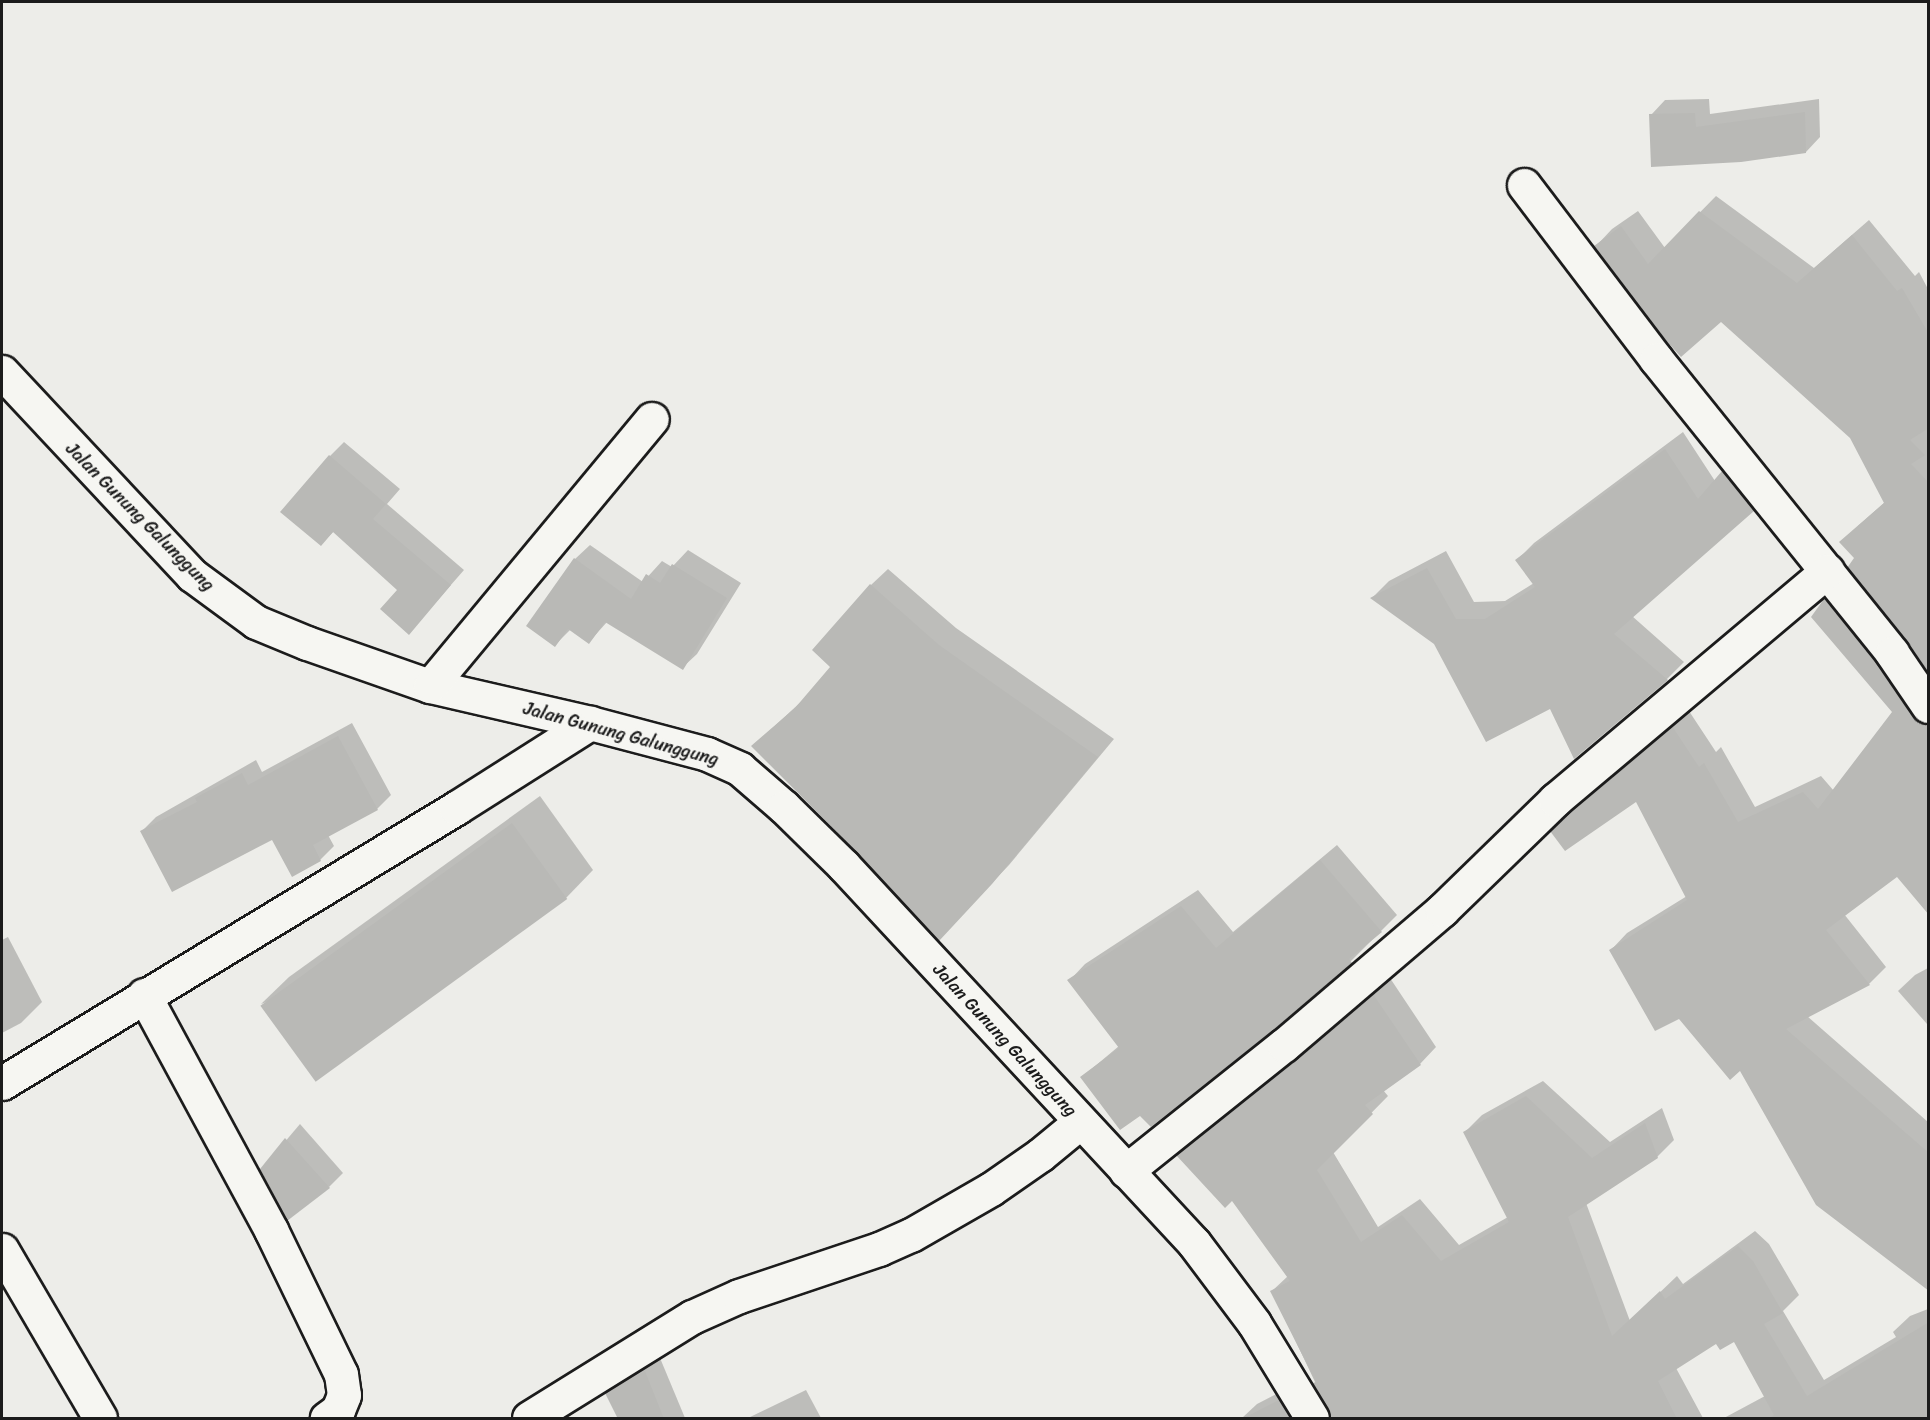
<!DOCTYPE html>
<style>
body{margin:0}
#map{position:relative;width:1930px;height:1420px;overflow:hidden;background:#edede9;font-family:Sriracha,sans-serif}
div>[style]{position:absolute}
.shadow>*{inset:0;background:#0003}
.building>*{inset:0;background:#b9b9b6;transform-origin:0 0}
.roads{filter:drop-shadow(2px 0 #1c1c1c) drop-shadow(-2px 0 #1c1c1c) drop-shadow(0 2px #1c1c1c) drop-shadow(0 -2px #1c1c1c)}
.minor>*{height:33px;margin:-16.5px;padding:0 16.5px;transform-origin:16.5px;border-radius:16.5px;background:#f6f6f2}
span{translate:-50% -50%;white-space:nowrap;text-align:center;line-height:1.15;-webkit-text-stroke:4.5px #f6f6f2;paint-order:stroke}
.street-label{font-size:18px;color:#1c1c1c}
.frame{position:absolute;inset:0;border:3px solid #1c1c1c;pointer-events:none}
</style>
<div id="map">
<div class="shadow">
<i style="clip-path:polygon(1709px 99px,1710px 114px,1819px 99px,1820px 137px,1806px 152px,1741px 160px,1651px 115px,1665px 100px)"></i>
<i style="clip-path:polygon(1716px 196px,1814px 268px,1869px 220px,1915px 276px,1919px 272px,1928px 289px,1928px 671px,1856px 558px,1858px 526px,1885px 502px,1852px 437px,1721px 320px,1596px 246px,1612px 229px,1638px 211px,1665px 248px)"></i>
<i style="clip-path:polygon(1683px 432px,1715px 481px,1740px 454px,1771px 493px,1632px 616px,1684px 662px,1667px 679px,1551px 707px,1436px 643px,1372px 598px,1389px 581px,1446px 551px,1474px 602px,1505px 601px,1534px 583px,1517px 560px,1534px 543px)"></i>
<i style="clip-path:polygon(344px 442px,400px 489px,387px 504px,464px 570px,409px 633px,399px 589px,334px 531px,321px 544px,330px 456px)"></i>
<i style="clip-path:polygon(590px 545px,643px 582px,662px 561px,672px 567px,688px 550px,741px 583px,697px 654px,682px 668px,607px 622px,589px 642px,571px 629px,555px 645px,575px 559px)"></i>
<i style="clip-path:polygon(888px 569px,956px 628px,1114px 739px,1009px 865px,956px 921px,837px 830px,753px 746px,804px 699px,833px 667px,871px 585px)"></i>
<i style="clip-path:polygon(1842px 583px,1928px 699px,1928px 913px,1898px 875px,1844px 914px,1886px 967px,1869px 984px,1807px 1016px,1928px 1122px,1928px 1289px,1740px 1068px,1679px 1017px,1611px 950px,1627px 933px,1687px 896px,1636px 799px,1552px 831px,1689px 711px,1716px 752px,1721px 747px,1755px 807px,1821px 776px,1834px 791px,1893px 712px,1813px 617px)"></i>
<i style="clip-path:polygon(352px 723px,391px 795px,377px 809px,328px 835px,334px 846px,320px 860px,272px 838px,142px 831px,156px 817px,256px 760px,262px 772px)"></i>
<i style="clip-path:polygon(540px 796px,593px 870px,566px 898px,261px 1004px,289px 977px)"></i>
<i style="clip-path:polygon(1337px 845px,1397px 915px,1351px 961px,1141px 1114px,1082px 1077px,1119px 1046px,1069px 981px,1085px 964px,1198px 890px,1233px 932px)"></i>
<i style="clip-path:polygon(8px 937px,42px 1002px,21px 1023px,2px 1033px,2px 940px)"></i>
<i style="clip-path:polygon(1928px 968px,1928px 1023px,1927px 1024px,1898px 991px,1915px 975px)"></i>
<i style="clip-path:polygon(1390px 978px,1436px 1047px,1420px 1064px,1383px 1090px,1388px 1096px,1333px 1152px,1378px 1227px,1420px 1199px,1459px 1245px,1508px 1217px,1465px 1132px,1482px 1115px,1543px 1081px,1610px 1142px,1662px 1108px,1674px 1140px,1657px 1157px,1586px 1203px,1630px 1321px,1677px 1276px,1683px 1284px,1755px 1231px,1769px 1244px,1799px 1295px,1783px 1311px,1824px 1380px,1896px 1337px,1893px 1332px,1910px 1316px,1928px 1309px,1928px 1418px,1724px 1418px,1765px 1396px,1735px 1340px,1717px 1342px,1676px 1368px,1703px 1418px,1332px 1418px,1272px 1291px,1288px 1276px,1232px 1199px,1179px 1155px,1195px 1138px)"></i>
<i style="clip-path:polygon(300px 1124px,343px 1173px,329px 1187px,261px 1170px)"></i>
<i style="clip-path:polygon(660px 1358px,685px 1418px,619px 1418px,607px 1393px,622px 1378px)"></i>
<i style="clip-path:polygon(1296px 1384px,1322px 1418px,1242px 1418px,1257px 1404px)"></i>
<i style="clip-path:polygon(806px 1390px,821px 1418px,748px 1418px)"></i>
</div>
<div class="building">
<i style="clip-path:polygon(1805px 112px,1806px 153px,1741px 162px,1651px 167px,1649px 114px,1695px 113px,1696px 127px)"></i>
<i style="clip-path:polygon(1699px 211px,1797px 283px,1852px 235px,1897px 291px,1902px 288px,1929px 334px,1929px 428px,1910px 440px,1925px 455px,1911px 464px,1929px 483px,1929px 673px,1907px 641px,1847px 568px,1854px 558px,1839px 542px,1884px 503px,1850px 438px,1721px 322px,1681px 357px,1662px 336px,1594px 246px,1621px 226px,1648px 264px)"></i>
<i style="clip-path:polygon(1665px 449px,1698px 499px,1722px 471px,1754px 511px,1614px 634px,1668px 680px,1574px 759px,1550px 709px,1486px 742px,1434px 644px,1370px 598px,1427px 568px,1456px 619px,1485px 619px,1535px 587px,1515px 560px)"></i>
<i style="clip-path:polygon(329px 455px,386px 504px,373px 519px,451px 585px,409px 635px,380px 609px,397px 590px,333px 532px,321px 546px,280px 512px)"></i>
<i style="clip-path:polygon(574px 558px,631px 599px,646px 574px,660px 583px,672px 564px,727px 598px,683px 670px,605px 622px,589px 644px,568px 629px,555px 647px,526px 626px)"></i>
<i style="clip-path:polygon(870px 584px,939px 645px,1098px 757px,992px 884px,939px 941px,836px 831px,751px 746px,795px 708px,830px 667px,812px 650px)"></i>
<i style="clip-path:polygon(1824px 599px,1877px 664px,1912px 717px,1919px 723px,1929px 725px,1929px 915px,1897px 877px,1826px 930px,1870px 985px,1786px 1029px,1929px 1153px,1929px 1291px,1816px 1205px,1740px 1071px,1730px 1080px,1679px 1019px,1655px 1031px,1609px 950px,1687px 900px,1636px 802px,1565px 851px,1550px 831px,1672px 726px,1699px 767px,1704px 763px,1738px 822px,1803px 792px,1818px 809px,1892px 712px,1811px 617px)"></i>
<i style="clip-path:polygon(338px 736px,378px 810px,313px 845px,321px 861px,292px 877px,272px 840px,172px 892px,140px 831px,197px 802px,195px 798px,242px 773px,248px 785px)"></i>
<i style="left:512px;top:823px;width:94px;height:311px;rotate:54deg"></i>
<i style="clip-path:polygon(1320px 860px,1382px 932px,1349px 959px,1352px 963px,1272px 1031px,1151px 1127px,1140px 1116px,1120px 1130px,1080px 1077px,1119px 1048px,1067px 980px,1181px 906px,1216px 948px)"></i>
<i style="clip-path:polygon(1373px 994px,1421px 1065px,1365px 1105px,1373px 1114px,1317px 1170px,1361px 1242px,1402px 1215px,1441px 1261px,1509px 1222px,1463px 1132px,1526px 1096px,1592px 1158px,1645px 1123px,1658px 1158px,1568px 1217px,1612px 1336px,1660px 1291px,1665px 1299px,1738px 1246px,1753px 1261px,1783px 1313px,1764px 1324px,1807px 1396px,1929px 1322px,1929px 1419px,1769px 1419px,1774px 1415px,1734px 1342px,1720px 1350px,1716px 1344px,1658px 1381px,1677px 1419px,1331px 1419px,1328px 1408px,1313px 1383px,1316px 1382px,1270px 1291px,1290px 1281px,1232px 1201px,1225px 1208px,1176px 1155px)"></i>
<i style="clip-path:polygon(285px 1138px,330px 1188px,287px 1221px,260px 1169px)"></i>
<i style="clip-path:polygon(645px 1371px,664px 1419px,618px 1419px,605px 1393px)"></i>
<i style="clip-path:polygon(1279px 1400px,1290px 1419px,1242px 1419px)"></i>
</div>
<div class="roads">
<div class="minor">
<i style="left:1524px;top:185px;width:218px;rotate:52.8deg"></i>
<i style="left:1656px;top:359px;width:377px;rotate:51.2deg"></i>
<i style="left:1892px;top:653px;width:64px;rotate:55.8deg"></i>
<i style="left:2px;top:372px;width:278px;rotate:46.9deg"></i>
<i style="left:192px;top:575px;width:79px;rotate:36.3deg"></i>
<i style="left:256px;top:622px;width:55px;rotate:22.4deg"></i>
<i style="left:307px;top:643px;width:130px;rotate:19.3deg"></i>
<i style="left:430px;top:686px;width:164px;rotate:13deg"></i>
<i style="left:590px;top:723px;width:121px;rotate:14.8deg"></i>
<i style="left:707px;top:754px;width:36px;rotate:24deg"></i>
<i style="left:740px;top:769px;width:58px;rotate:40.8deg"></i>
<i style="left:784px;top:807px;width:83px;rotate:44.5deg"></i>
<i style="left:843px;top:865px;width:516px;rotate:47.12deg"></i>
<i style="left:1194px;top:1243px;width:100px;rotate:53.1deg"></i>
<i style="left:1254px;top:1323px;width:111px;rotate:58.6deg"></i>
<i style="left:430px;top:686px;width:347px;rotate:-50.3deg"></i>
<i style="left:144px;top:995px;width:267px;rotate:61.6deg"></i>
<i style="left:271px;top:1230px;width:160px;rotate:64.1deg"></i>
<i style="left:341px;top:1374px;width:21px;rotate:82deg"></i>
<i style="left:344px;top:1395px;width:16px;rotate:112deg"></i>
<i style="left:338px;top:1410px;width:14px;rotate:144deg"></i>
<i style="left:2px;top:1083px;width:531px;rotate:-31.2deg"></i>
<i style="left:456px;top:808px;width:159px;rotate:-32.4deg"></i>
<i style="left:1126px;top:1171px;width:202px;rotate:-38.6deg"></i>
<i style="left:1284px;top:1045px;width:208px;rotate:-40.5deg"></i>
<i style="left:1442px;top:910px;width:158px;rotate:-44.2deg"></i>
<i style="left:1555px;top:800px;width:356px;rotate:-40.1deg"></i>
<i style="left:2px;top:1250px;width:194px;rotate:59.7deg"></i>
<i style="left:529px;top:1418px;width:192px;rotate:-31.8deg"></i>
<i style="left:692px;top:1317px;width:51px;rotate:-24.1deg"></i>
<i style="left:739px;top:1296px;width:148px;rotate:-18.6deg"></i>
<i style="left:879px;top:1249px;width:35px;rotate:-24deg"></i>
<i style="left:911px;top:1235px;width:92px;rotate:-29.9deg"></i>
<i style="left:991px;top:1189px;width:60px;rotate:-34.8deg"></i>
<i style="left:1040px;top:1155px;width:52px;rotate:-39.5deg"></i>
</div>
</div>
<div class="street-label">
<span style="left:140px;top:517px;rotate:45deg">Jalan Gunung Galunggung</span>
<span style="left:621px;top:734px;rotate:15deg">Jalan Gunung Galunggung</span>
<span style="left:1005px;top:1040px;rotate:47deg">Jalan Gunung Galunggung</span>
</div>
<div class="frame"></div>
</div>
